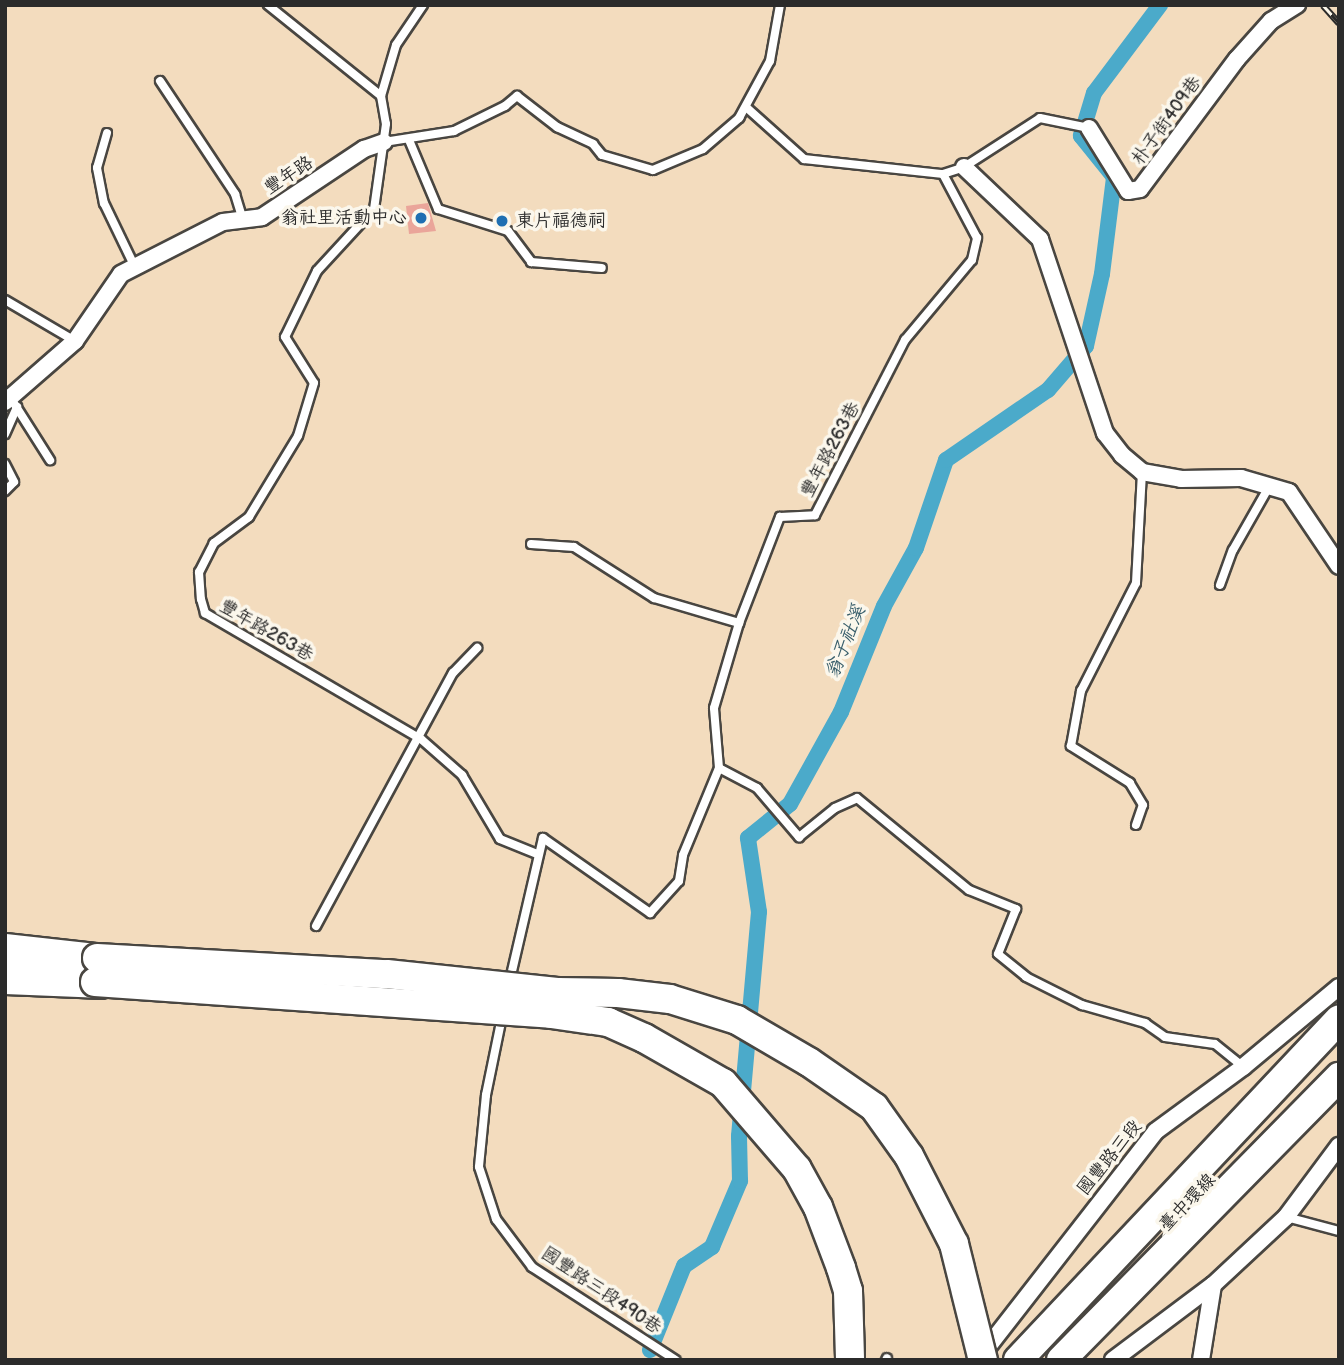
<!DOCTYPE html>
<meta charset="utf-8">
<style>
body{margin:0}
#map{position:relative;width:1344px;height:1365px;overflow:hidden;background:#f3dcbe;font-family:"Balsamiq Sans","LXGW WenKai TC",sans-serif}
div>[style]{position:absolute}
.canal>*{height:16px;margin:-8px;padding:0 8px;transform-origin:8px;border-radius:8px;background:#4baaca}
.building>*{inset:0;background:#eaa59a}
.roads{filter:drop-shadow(2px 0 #494641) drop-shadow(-2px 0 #494641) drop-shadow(0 2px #494641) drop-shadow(0 -2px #494641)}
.service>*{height:8px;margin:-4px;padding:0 4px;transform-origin:4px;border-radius:4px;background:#fff}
.minor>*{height:16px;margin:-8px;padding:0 8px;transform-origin:8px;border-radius:8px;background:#fff}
.motorway>*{height:28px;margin:-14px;padding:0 14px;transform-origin:14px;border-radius:14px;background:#fff}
.rail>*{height:7px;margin-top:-3.5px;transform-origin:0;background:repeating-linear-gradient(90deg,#fbf7ec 0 13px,#2b2b2b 0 26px);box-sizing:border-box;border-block:2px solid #2b2b2b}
.bridges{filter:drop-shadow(2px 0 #494641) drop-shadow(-2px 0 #494641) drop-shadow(0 2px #494641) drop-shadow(0 -2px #494641)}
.motorway-bridge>*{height:28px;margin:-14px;padding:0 14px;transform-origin:14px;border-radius:14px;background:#fff}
.dots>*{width:19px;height:19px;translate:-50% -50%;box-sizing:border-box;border:4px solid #fbf7ec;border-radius:50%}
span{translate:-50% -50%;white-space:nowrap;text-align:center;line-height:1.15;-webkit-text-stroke:7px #fbf7ec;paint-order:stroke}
.street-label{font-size:18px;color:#2b2b2b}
.poi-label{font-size:18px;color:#2b2b2b}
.right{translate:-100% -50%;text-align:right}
.left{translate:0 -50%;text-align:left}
.water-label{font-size:19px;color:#385e6b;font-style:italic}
.frame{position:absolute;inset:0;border:7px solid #2b2b2b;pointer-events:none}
</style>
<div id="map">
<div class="canal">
<i style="left:650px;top:1350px;width:91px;rotate:-68deg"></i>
<i style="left:684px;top:1266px;width:34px;rotate:-34deg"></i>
<i style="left:712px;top:1247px;width:72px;rotate:-67deg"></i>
<i style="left:740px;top:1181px;width:45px;rotate:-91.3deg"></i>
<i style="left:739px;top:1136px;width:225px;rotate:-84.9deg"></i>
<i style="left:759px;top:912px;width:75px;rotate:-98.5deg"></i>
<i style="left:748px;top:838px;width:54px;rotate:-39deg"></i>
<i style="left:790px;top:804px;width:105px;rotate:-61deg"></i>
<i style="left:841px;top:712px;width:114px;rotate:-67.9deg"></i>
<i style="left:884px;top:606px;width:66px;rotate:-61.1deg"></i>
<i style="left:916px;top:548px;width:93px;rotate:-71.2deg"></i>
<i style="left:946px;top:460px;width:124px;rotate:-34.5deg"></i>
<i style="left:1048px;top:390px;width:58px;rotate:-49.2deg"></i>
<i style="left:1086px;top:346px;width:74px;rotate:-77.5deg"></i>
<i style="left:1102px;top:274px;width:98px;rotate:-82.9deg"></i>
<i style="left:1114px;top:177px;width:53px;rotate:-128.8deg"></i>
<i style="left:1081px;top:136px;width:45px;rotate:-73.2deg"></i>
<i style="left:1094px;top:93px;width:110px;rotate:-53.1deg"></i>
</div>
<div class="building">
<i style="clip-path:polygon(428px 203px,436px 231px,409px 234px,406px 206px)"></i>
</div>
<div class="roads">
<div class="service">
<i style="left:268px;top:5px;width:145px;rotate:38.8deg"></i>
<i style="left:423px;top:5px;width:48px;rotate:124deg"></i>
<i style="left:396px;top:45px;width:53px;rotate:106.4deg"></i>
<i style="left:381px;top:96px;width:28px;rotate:80deg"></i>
<i style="left:386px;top:124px;width:86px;rotate:98deg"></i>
<i style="left:374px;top:209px;width:84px;rotate:132.6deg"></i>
<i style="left:317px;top:271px;width:73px;rotate:115.9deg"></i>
<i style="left:285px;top:337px;width:54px;rotate:57.8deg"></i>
<i style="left:314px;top:383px;width:55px;rotate:106.8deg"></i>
<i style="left:298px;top:436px;width:95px;rotate:121.2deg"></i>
<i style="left:249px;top:517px;width:44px;rotate:143.4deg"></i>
<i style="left:214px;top:543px;width:33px;rotate:117deg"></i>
<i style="left:199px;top:572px;width:27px;rotate:86deg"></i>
<i style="left:201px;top:599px;width:15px;rotate:74deg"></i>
<i style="left:205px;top:613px;width:250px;rotate:30.3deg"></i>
<i style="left:421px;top:739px;width:55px;rotate:41.3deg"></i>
<i style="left:462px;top:775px;width:74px;rotate:59.3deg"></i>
<i style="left:500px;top:839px;width:40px;rotate:22deg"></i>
<i style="left:160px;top:81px;width:136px;rotate:56.4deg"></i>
<i style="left:235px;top:194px;width:27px;rotate:73deg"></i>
<i style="left:746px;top:107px;width:78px;rotate:41.9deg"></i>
<i style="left:804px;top:159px;width:140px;rotate:6.2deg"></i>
<i style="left:943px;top:174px;width:22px;rotate:-18deg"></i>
<i style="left:964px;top:167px;width:90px;rotate:-32.8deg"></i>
<i style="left:1040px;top:118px;width:50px;rotate:11.5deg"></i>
<i style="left:107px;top:133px;width:36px;rotate:106deg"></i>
<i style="left:97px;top:168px;width:36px;rotate:79deg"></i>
<i style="left:104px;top:203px;width:71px;rotate:64.2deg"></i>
<i style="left:409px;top:140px;width:75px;rotate:67.2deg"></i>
<i style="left:438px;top:209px;width:73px;rotate:17.4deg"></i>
<i style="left:508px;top:231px;width:39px;rotate:53deg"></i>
<i style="left:531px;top:262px;width:71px;rotate:4.8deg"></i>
<i style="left:384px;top:142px;width:71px;rotate:-8.9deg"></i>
<i style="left:454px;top:131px;width:57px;rotate:-26.1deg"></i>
<i style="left:505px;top:106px;width:16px;rotate:-40deg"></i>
<i style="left:517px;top:96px;width:51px;rotate:37.8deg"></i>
<i style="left:557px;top:127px;width:40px;rotate:25deg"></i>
<i style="left:593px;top:144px;width:14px;rotate:51deg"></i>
<i style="left:602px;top:155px;width:53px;rotate:16.4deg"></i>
<i style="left:653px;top:170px;width:54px;rotate:-22.8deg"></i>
<i style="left:703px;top:149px;width:48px;rotate:-40.7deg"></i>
<i style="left:739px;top:118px;width:65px;rotate:-61.5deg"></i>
<i style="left:770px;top:61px;width:57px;rotate:-79.9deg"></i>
<i style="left:5px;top:300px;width:81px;rotate:30.4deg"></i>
<i style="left:10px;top:397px;width:75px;rotate:57.6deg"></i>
<i style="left:5px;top:434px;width:30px;rotate:-66deg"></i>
<i style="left:5px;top:464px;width:20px;rotate:63deg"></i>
<i style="left:14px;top:482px;width:13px;rotate:135deg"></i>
<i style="left:531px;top:544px;width:43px;rotate:4deg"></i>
<i style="left:574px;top:547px;width:95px;rotate:32.5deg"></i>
<i style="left:654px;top:598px;width:89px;rotate:16.4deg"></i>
<i style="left:1220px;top:585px;width:37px;rotate:-70deg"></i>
<i style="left:1233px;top:550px;width:73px;rotate:-60.3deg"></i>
<i style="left:719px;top:768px;width:43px;rotate:27.8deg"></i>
<i style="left:757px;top:788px;width:65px;rotate:49.4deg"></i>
<i style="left:799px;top:837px;width:46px;rotate:-38.9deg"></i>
<i style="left:835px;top:808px;width:24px;rotate:-24deg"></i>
<i style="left:857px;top:798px;width:145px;rotate:39.4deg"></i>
<i style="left:969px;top:890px;width:51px;rotate:22deg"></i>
<i style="left:1016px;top:909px;width:48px;rotate:111.8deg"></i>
<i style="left:998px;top:954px;width:36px;rotate:39deg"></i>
<i style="left:1026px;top:977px;width:63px;rotate:26.6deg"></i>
<i style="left:1082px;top:1005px;width:66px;rotate:15.9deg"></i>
<i style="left:1145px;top:1023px;width:24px;rotate:35deg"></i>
<i style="left:1165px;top:1037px;width:50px;rotate:8deg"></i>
<i style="left:1215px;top:1044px;width:36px;rotate:39deg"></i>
<i style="left:1136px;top:825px;width:21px;rotate:-71deg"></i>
<i style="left:1143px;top:805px;width:26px;rotate:-121deg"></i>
<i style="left:1130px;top:783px;width:70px;rotate:-147.9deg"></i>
<i style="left:1071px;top:746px;width:56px;rotate:-79.7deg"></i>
<i style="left:1081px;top:691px;width:121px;rotate:-63deg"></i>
<i style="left:1136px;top:583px;width:111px;rotate:-86.9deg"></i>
<i style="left:316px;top:926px;width:288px;rotate:-61.6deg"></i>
<i style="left:453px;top:673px;width:35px;rotate:-46deg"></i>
<i style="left:509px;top:984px;width:150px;rotate:-76.9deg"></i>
<i style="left:543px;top:838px;width:131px;rotate:35deg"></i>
<i style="left:650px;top:913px;width:43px;rotate:-47.8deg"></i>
<i style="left:679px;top:881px;width:26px;rotate:-81deg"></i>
<i style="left:683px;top:855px;width:94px;rotate:-67.5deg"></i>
<i style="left:719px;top:768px;width:60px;rotate:-94.8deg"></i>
<i style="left:714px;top:708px;width:89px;rotate:-73.6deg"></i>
<i style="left:739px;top:623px;width:114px;rotate:-68.9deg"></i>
<i style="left:780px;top:517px;width:35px;rotate:-3deg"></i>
<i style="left:815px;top:515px;width:197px;rotate:-62.8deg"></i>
<i style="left:905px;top:340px;width:104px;rotate:-50.1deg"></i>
<i style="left:972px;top:260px;width:23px;rotate:-77deg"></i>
<i style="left:977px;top:238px;width:72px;rotate:-118deg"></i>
<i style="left:5px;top:990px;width:98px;rotate:2.3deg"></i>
<i style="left:502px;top:1017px;width:80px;rotate:101.6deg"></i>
<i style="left:486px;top:1095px;width:72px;rotate:95.6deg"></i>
<i style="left:479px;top:1167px;width:55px;rotate:71.9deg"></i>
<i style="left:496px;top:1219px;width:60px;rotate:53.1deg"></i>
<i style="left:532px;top:1267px;width:171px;rotate:32.9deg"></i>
<i style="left:1286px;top:1217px;width:55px;rotate:14.8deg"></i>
<i style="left:886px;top:1360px;width:2px;rotate:-63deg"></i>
</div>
<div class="minor">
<i style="left:1089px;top:128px;width:74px;rotate:58.2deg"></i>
<i style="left:1128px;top:191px;width:12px;rotate:-9deg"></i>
<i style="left:1140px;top:189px;width:162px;rotate:-53.3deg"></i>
<i style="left:1237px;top:59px;width:51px;rotate:-48.2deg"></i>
<i style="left:1271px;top:21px;width:31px;rotate:-32deg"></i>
<i style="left:964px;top:167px;width:105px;rotate:43.5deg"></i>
<i style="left:1040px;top:239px;width:205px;rotate:71.5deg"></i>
<i style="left:1105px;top:433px;width:28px;rotate:52deg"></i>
<i style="left:1122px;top:455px;width:26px;rotate:40deg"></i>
<i style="left:1142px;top:472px;width:40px;rotate:10deg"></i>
<i style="left:1181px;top:479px;width:60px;rotate:-1deg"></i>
<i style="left:1241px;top:478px;width:50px;rotate:16.3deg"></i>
<i style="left:1289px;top:492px;width:89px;rotate:56deg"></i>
<i style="left:5px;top:402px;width:93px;rotate:-41.1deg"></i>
<i style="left:75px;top:341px;width:81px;rotate:-55.5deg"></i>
<i style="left:121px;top:274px;width:114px;rotate:-27deg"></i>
<i style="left:223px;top:222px;width:39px;rotate:-7deg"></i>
<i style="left:262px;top:217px;width:123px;rotate:-33.7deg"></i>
<i style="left:364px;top:149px;width:21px;rotate:-19deg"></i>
<i style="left:980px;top:1357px;width:286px;rotate:-52.1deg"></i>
<i style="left:1156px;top:1131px;width:108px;rotate:-36.3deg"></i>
<i style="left:1243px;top:1067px;width:125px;rotate:-39.8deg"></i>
<i style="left:1113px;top:1360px;width:125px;rotate:-36.9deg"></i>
<i style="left:1213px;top:1285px;width:100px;rotate:-43deg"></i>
<i style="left:1286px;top:1217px;width:89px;rotate:-53.3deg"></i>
<i style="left:1201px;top:1360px;width:76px;rotate:-80.9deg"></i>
</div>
<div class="motorway">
<i style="left:5px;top:948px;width:93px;rotate:6.2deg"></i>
<i style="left:5px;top:975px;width:90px;rotate:4.4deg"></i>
<i style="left:1018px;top:1360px;width:468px;rotate:-46.7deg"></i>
<i style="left:1061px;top:1360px;width:397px;rotate:-45.5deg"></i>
</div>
</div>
<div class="rail">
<i style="left:1323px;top:5px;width:24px;rotate:48deg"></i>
</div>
<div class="bridges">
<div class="motorway-bridge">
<i style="left:97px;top:958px;width:290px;rotate:3.2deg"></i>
<i style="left:387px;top:974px;width:171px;rotate:6deg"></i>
<i style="left:557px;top:992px;width:61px;rotate:0.9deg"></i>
<i style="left:618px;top:993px;width:52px;rotate:6.6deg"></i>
<i style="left:670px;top:999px;width:70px;rotate:17.4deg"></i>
<i style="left:737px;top:1020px;width:83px;rotate:30.3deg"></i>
<i style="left:809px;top:1062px;width:79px;rotate:34.7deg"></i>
<i style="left:874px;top:1107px;width:60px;rotate:54.5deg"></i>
<i style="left:909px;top:1156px;width:99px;rotate:62.9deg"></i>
<i style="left:954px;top:1244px;width:120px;rotate:76deg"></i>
<i style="left:95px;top:982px;width:457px;rotate:4deg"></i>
<i style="left:551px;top:1014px;width:58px;rotate:8deg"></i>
<i style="left:608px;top:1022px;width:39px;rotate:24deg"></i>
<i style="left:644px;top:1038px;width:91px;rotate:29.7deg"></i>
<i style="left:723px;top:1083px;width:113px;rotate:49.3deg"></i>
<i style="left:797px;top:1169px;width:43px;rotate:61.1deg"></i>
<i style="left:818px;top:1207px;width:65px;rotate:69.3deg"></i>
<i style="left:841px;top:1268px;width:24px;rotate:73deg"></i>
<i style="left:848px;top:1291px;width:69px;rotate:88.3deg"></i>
</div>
</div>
<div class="dots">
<i style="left:421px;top:218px;background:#1f6fb2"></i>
<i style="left:502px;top:221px;background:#1f6fb2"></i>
</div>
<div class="street-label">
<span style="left:1167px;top:121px;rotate:-54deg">朴子街409巷</span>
<span style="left:289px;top:176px;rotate:-33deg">豐年路</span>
<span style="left:831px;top:450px;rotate:-62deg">豐年路263巷</span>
<span style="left:266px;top:631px;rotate:30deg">豐年路263巷</span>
<span style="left:1110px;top:1158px;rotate:-51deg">國豐路三段</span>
<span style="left:1188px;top:1203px;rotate:-46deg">臺中環線</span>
<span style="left:601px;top:1291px;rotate:34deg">國豐路三段490巷</span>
</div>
<div class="poi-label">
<span class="right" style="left:407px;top:218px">翁社里活動中心</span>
<span class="left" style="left:516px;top:221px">東片福德祠</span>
</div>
<div class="water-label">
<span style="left:846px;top:642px;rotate:-68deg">翁子社溪</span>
</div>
<div class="frame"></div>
</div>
